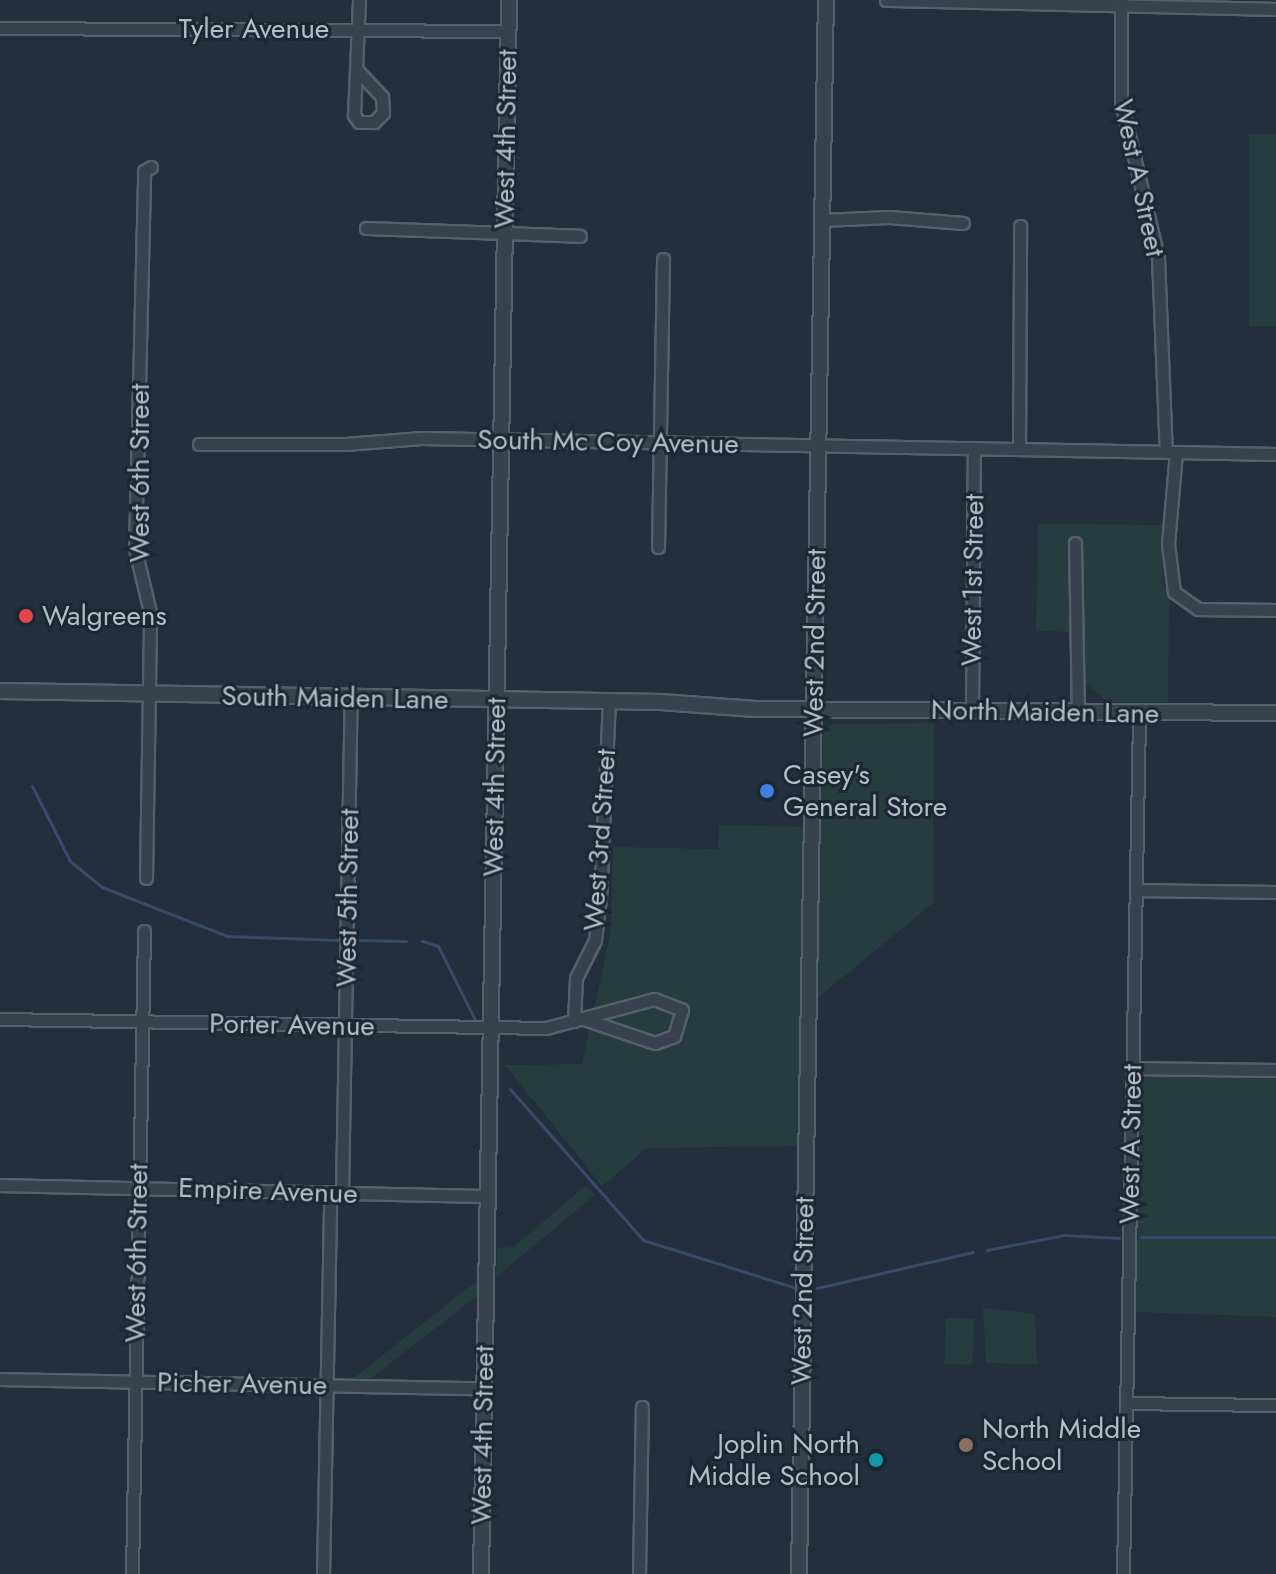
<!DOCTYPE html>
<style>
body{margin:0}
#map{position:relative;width:1276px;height:1574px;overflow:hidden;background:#242f3e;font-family:Jost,sans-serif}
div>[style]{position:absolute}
.green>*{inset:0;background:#263c3f;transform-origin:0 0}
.stream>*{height:3px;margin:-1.5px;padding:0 1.5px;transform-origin:1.5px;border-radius:1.5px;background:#394c67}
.roads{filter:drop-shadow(2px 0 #565f6c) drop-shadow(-2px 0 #565f6c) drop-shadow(0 2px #565f6c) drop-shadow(0 -2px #565f6c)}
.minor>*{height:11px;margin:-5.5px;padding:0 5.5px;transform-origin:5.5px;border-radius:5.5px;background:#38414e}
.tertiary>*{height:14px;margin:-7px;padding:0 7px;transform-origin:7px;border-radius:7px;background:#38414e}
.dots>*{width:22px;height:22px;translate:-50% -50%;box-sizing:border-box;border:4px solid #1d2633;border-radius:50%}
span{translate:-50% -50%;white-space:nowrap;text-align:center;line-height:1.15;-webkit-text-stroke:6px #1d2633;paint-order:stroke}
.street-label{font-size:28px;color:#b4bcc9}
.poi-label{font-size:28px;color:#b4bcc9}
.left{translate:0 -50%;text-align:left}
.right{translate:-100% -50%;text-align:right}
</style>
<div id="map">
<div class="green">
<i style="left:1249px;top:134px;width:27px;height:192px"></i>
<i style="clip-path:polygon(1038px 524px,1162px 525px,1163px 584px,1173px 599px,1169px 603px,1168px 703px,1108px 702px,1081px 680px,1074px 632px,1036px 631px)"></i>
<i style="clip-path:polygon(934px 723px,933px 903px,815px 1000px,823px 730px,832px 724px)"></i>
<i style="clip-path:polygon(719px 825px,805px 827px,801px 1146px,647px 1148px,602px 1186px,505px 1065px,582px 1064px,611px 930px,613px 847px,718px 849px)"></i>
<i style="clip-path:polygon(1145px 1073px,1276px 1075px,1276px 1317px,1135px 1312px,1140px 1077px)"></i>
<i style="clip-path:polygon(585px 1186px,595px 1195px,496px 1277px,497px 1248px,514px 1247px)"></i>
<i style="clip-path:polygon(478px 1280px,477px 1296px,369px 1380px,351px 1380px)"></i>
<i style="clip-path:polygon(983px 1308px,1035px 1314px,1037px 1364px,986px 1363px)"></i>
<i style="left:946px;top:1318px;width:28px;height:46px;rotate:2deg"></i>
</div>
<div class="stream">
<i style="left:32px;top:786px;width:84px;rotate:63.1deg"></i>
<i style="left:70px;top:861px;width:41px;rotate:39.1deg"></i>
<i style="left:102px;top:887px;width:134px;rotate:21.4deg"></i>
<i style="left:227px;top:936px;width:112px;rotate:2deg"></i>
<i style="left:355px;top:940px;width:51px;rotate:1.1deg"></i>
<i style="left:422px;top:941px;width:17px;rotate:17deg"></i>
<i style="left:438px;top:946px;width:83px;rotate:63.4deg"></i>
<i style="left:510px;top:1089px;width:201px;rotate:48.6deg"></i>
<i style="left:643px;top:1240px;width:160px;rotate:17.4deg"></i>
<i style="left:1141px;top:1237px;width:135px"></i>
<i style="left:987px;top:1250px;width:78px;rotate:-11deg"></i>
<i style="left:1064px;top:1235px;width:55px;rotate:3.1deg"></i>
<i style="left:817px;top:1288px;width:160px;rotate:-13deg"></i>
</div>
<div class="roads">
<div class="minor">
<i style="left:886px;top:0;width:390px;rotate:1.3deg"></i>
<i style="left:1121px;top:0;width:102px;rotate:90deg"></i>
<i style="left:1121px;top:102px;width:159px;rotate:76.6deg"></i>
<i style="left:1158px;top:257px;width:195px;rotate:87.7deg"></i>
<i style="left:0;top:28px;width:508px;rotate:0.34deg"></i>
<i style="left:357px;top:70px;width:37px;rotate:47deg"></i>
<i style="left:382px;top:97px;width:16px;rotate:86deg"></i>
<i style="left:383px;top:113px;width:13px;rotate:135deg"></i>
<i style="left:374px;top:122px;width:15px;rotate:180deg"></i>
<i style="left:359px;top:122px;width:9px;rotate:-126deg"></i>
<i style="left:354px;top:115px;width:115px;rotate:-87.5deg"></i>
<i style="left:822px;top:220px;width:67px;rotate:-2.6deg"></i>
<i style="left:889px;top:217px;width:74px;rotate:4.6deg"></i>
<i style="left:366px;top:228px;width:214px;rotate:2.1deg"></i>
<i style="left:199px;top:444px;width:146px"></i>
<i style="left:345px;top:444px;width:77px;rotate:-4.5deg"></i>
<i style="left:422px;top:438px;width:854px;rotate:1.07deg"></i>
<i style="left:1019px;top:449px;width:223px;rotate:-89.7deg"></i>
<i style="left:1176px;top:452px;width:92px;rotate:95deg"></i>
<i style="left:1168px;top:544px;width:48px;rotate:82.9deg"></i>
<i style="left:1174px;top:592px;width:29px;rotate:35deg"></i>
<i style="left:1198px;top:609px;width:78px;rotate:0.7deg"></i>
<i style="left:1075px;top:543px;width:170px;rotate:89deg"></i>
<i style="left:658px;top:547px;width:288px;rotate:-89deg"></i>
<i style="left:972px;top:712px;width:264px;rotate:-89.6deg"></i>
<i style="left:146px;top:878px;width:266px;rotate:-89.1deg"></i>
<i style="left:150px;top:612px;width:65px;rotate:-103.4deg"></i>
<i style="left:135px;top:549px;width:378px;rotate:-88.6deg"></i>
<i style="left:144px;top:171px;width:8px;rotate:-30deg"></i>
<i style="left:1136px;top:890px;width:140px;rotate:0.8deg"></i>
<i style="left:0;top:1019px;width:546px;rotate:0.94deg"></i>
<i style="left:546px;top:1028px;width:112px;rotate:-15deg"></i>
<i style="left:654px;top:999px;width:30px;rotate:21deg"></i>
<i style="left:682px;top:1010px;width:27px;rotate:107deg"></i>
<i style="left:674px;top:1036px;width:20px;rotate:160deg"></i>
<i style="left:655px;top:1043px;width:75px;rotate:-161.3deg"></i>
<i style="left:574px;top:1021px;width:43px;rotate:-87.3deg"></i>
<i style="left:576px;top:978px;width:42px;rotate:-63.4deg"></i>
<i style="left:595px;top:940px;width:42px;rotate:-83.2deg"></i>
<i style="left:600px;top:898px;width:196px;rotate:-87.4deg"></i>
<i style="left:1132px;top:1068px;width:144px;rotate:0.8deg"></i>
<i style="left:0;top:1185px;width:487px;rotate:1.3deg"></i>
<i style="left:342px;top:1193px;width:494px;rotate:-89deg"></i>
<i style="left:0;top:1379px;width:484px;rotate:1.1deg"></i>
<i style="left:1126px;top:1403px;width:150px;rotate:0.8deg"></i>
<i style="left:132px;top:1574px;width:643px;rotate:-88.93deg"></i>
<i style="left:323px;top:1574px;width:381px;rotate:-88.9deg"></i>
<i style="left:639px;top:1574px;width:167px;rotate:-89deg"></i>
<i style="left:1123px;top:1574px;width:860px;rotate:-88.93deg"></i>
</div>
<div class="tertiary">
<i style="left:0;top:691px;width:661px;rotate:0.95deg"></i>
<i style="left:661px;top:702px;width:94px;rotate:4.3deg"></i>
<i style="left:755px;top:709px;width:521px;rotate:0.44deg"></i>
<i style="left:481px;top:1574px;width:1574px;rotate:-88.98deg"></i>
<i style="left:799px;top:1574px;width:1574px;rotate:-89.02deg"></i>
</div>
</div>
<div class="dots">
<i style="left:26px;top:616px;background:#e0444e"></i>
<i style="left:767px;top:791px;background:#3f7fe0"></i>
<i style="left:966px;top:1445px;background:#8d6e63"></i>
<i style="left:876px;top:1460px;background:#0f9aa8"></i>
</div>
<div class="street-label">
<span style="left:254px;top:29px">Tyler Avenue</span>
<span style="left:506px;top:139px;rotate:-89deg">West 4th Street</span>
<span style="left:1139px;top:178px;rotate:78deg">West A Street</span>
<span style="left:608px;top:442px;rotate:1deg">South Mc Coy Avenue</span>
<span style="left:140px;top:473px;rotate:-90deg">West 6th Street</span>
<span style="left:973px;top:580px;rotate:-89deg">West 1st Street</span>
<span style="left:815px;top:643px;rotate:-89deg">West 2nd Street</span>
<span style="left:335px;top:698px;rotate:1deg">South Maiden Lane</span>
<span style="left:1045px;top:712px;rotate:1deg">North Maiden Lane</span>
<span style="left:495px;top:787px;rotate:-89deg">West 4th Street</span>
<span style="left:600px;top:840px;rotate:-86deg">West 3rd Street</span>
<span style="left:348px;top:898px;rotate:-89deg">West 5th Street</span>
<span style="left:292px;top:1025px;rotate:1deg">Porter Avenue</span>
<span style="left:1131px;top:1144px;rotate:-89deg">West A Street</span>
<span style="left:268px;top:1191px;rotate:2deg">Empire Avenue</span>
<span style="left:137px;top:1253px;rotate:-89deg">West 6th Street</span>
<span style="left:803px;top:1291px;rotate:-89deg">West 2nd Street</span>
<span style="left:242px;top:1384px;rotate:1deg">Picher Avenue</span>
<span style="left:483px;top:1435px;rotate:-89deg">West 4th Street</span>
</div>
<div class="poi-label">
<span class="left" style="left:42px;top:616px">Walgreens</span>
<span class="left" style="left:783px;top:791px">Casey's<br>General Store</span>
<span class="left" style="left:982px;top:1445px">North Middle<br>School</span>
<span class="right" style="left:860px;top:1460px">Joplin North<br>Middle School</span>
</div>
</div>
